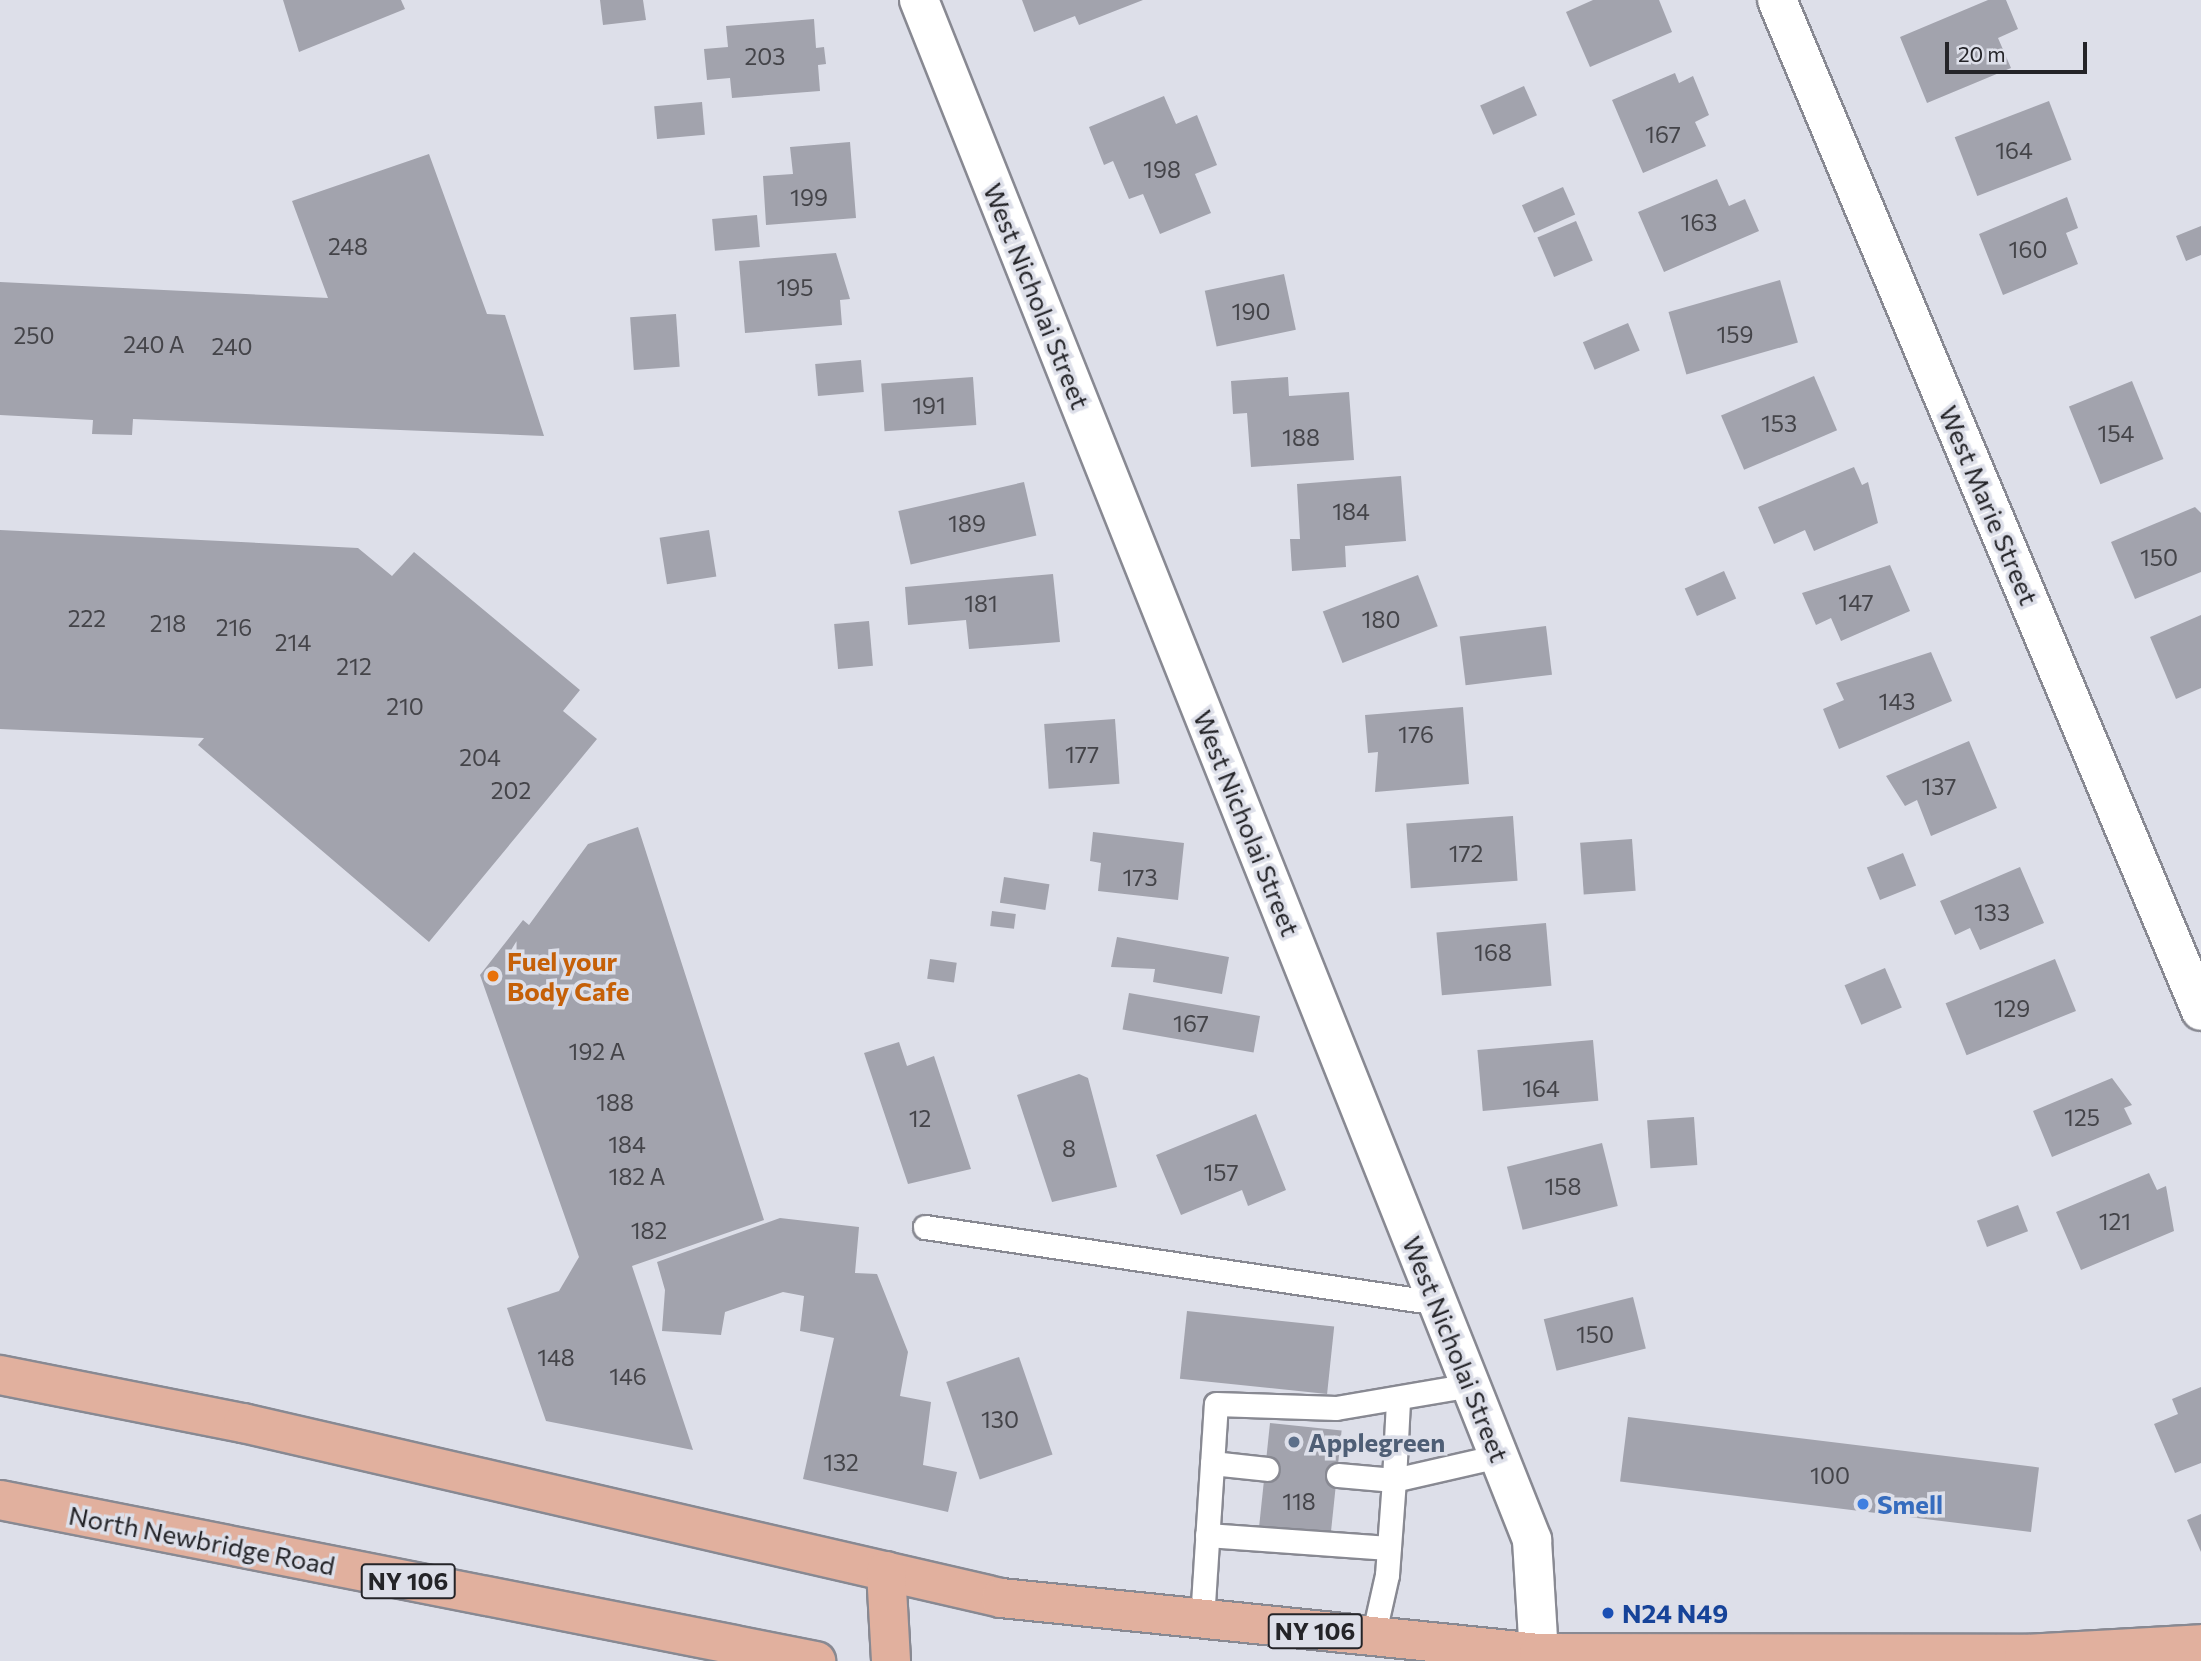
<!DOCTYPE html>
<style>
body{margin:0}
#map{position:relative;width:2201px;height:1661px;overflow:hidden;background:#dddfe9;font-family:Commissioner,sans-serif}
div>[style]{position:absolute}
.building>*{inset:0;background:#a2a3ad;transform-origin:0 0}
.roads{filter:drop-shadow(2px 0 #888992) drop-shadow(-2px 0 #888992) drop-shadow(0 2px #888992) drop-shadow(0 -2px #888992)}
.lane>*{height:23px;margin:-11.5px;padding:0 11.5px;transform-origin:11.5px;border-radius:11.5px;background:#fff}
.street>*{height:38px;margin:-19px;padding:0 19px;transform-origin:19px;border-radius:19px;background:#fff}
.primary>*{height:38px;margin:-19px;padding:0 19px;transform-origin:19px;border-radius:19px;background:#e1b09e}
.dots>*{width:19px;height:19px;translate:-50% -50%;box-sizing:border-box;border:4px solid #dddfe9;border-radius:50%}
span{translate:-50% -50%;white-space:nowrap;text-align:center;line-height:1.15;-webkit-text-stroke:7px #dddfe9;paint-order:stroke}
.number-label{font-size:23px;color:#444449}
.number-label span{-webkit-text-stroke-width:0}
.shield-label span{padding:2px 5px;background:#dddfe9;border:2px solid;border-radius:5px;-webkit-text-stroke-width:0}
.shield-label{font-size:24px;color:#242428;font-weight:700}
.street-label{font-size:26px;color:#242428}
.food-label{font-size:26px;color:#c56008;font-weight:700}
.left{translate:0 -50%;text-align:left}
.service-label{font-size:26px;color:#4e5e75;font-weight:700}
.shop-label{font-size:26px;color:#366cbe;font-weight:700}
.transit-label{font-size:26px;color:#164399;font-weight:700}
.scale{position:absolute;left:1945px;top:42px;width:142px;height:32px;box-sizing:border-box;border:4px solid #242428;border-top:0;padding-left:9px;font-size:21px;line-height:24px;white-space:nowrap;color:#242428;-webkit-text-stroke:5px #dddfe9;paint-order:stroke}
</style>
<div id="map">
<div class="building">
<i style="clip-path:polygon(283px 0,401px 0,405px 9px,299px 52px)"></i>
<i style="clip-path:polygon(600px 0,643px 0,646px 20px,603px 25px)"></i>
<i style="clip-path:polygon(1022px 0,1143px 0,1079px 25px,1075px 16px,1034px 32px)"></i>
<i style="clip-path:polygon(1593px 0,1659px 0,1672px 32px,1590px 67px,1566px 12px)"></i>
<i style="clip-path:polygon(1988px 0,2006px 0,2018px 29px,1998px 38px,2011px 68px,1927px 103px,1900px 37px)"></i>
<i style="clip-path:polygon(814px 19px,816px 48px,824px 47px,826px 64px,818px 65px,820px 91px,732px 98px,730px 78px,707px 80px,704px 49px,728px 47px,726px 26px)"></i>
<i style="clip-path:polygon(1675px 73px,1679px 83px,1693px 76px,1709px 115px,1695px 122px,1706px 146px,1643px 173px,1612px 100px)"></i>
<i style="left:1524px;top:86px;width:32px;height:48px;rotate:66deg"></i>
<i style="clip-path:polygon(1164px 96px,1176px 124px,1197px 115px,1217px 165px,1195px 174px,1211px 213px,1160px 234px,1143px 194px,1129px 199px,1113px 161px,1104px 165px,1089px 127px)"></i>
<i style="left:2049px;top:101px;width:63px;height:101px;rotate:69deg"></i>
<i style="left:702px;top:102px;width:33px;height:48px;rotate:85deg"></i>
<i style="clip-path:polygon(850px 142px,856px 218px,766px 225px,763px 176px,793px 174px,790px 147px)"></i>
<i style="clip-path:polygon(429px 154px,487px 314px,505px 315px,544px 436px,133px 419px,132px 435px,92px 434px,93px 420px,0 415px,0 282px,328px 298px,292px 201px)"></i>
<i style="clip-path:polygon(1717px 179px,1729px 206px,1745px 199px,1759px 231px,1664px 272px,1638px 212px)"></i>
<i style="left:1563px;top:187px;width:30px;height:45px;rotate:66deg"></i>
<i style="clip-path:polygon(2067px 197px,2078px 228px,2066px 233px,2078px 264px,2003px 295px,1979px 234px)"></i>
<i style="left:757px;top:215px;width:32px;height:45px;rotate:85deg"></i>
<i style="left:1576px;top:221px;width:43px;height:42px;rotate:67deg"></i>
<i style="clip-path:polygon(2201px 226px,2201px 255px,2186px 261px,2176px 236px)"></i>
<i style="clip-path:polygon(836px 253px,850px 299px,840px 300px,842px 325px,745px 333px,739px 261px)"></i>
<i style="left:1284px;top:274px;width:57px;height:81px;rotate:78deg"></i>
<i style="left:1780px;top:280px;width:65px;height:116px;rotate:74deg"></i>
<i style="left:676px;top:314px;width:53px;height:46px;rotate:86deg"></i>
<i style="left:1628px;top:323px;width:30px;height:49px;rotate:67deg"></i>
<i style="left:861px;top:360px;width:32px;height:46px;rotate:85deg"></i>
<i style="left:1814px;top:376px;width:59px;height:101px;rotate:67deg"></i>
<i style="left:973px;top:377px;width:48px;height:92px;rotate:86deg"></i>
<i style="clip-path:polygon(1288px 377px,1289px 396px,1349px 392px,1354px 460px,1251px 467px,1247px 413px,1233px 414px,1231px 381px)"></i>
<i style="left:2132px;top:381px;width:84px;height:68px;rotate:68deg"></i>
<i style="clip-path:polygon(1854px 467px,1862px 485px,1868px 482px,1878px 523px,1814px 551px,1805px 530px,1774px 544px,1758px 507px)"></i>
<i style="clip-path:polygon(1401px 476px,1406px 541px,1345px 546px,1346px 567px,1292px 571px,1290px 539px,1300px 539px,1297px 484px)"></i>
<i style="left:1024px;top:482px;width:55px;height:129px;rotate:77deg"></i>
<i style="clip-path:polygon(2195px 507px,2201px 513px,2201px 572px,2135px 599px,2111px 542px)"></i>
<i style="clip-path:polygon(0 530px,358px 548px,392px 576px,414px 552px,580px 690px,563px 711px,597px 739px,429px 942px,198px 745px,204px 738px,0 729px)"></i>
<i style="left:709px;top:530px;width:47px;height:50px;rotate:81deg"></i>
<i style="clip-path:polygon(1890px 565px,1910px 611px,1841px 641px,1831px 618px,1816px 625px,1802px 593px)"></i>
<i style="left:1724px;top:571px;width:30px;height:43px;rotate:66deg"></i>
<i style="clip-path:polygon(1053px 574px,1060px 642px,969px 649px,966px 620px,908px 625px,905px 587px)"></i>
<i style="left:1418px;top:575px;width:55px;height:102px;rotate:69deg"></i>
<i style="clip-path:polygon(2201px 615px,2201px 688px,2176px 699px,2150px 637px)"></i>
<i style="left:869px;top:621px;width:45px;height:35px;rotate:85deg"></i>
<i style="left:1546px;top:626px;width:49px;height:87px;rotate:83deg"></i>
<i style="clip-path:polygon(1931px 652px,1952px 701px,1839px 749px,1823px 709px,1844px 700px,1836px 683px)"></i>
<i style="clip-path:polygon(1463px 707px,1469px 784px,1375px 792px,1378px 752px,1368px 753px,1365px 715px)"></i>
<i style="left:1115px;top:719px;width:65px;height:71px;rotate:86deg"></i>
<i style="clip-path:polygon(1969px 741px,1997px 808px,1931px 836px,1917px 800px,1905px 806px,1886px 776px)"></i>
<i style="left:1513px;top:816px;width:65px;height:107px;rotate:86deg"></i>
<i style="clip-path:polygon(638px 827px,764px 1220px,632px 1266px,693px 1450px,546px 1421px,507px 1308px,559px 1291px,579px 1257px,480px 975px,523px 920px,529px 925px,588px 844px)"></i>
<i style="clip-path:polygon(1093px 832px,1184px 843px,1178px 900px,1098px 891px,1101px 863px,1090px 861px)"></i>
<i style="left:1632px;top:839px;width:52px;height:52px;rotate:86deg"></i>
<i style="left:1903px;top:853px;width:35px;height:39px;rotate:68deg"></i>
<i style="clip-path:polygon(2020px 867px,2044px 923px,1980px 950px,1970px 928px,1955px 935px,1940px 901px)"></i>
<i style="left:1004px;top:877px;width:46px;height:26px;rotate:9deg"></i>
<i style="left:992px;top:911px;width:24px;height:15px;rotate:7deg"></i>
<i style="left:1546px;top:923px;width:63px;height:110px;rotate:85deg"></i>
<i style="clip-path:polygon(1117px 937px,1229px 957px,1222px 994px,1153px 982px,1155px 969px,1111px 967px)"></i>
<i style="left:930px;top:959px;width:27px;height:20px;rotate:8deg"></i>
<i style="left:2055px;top:959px;width:56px;height:118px;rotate:68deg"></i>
<i style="left:1885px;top:968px;width:43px;height:44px;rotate:67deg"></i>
<i style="left:1129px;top:993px;width:133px;height:37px;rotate:10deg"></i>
<i style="left:1593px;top:1040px;width:61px;height:116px;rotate:85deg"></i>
<i style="clip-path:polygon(899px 1042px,907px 1066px,934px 1056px,971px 1169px,908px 1184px,864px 1053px)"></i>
<i style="clip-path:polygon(1079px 1074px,1088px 1078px,1117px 1187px,1052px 1202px,1017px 1095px)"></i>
<i style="clip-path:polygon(2112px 1078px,2132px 1105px,2124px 1108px,2132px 1124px,2052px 1157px,2033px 1111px)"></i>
<i style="clip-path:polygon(1256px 1114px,1286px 1190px,1248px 1206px,1242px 1190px,1181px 1215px,1156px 1155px)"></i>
<i style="left:1694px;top:1117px;width:48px;height:47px;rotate:86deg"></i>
<i style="left:1602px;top:1143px;width:65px;height:98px;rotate:76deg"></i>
<i style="clip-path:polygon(2149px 1173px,2157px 1190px,2166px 1186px,2174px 1231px,2081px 1270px,2056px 1212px)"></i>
<i style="left:2018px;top:1205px;width:28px;height:44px;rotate:69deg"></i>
<i style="clip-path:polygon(780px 1218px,859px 1227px,855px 1273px,877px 1274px,908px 1352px,900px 1396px,931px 1402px,923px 1465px,957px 1472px,948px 1512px,803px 1479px,834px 1338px,800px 1331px,804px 1296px,783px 1292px,725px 1312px,721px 1335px,662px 1331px,665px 1290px,657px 1262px)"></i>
<i style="left:1633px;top:1297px;width:53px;height:92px;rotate:76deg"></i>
<i style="left:1187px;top:1311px;width:148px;height:68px;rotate:6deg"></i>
<i style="left:1019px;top:1357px;width:103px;height:77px;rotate:71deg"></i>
<i style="clip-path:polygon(2201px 1387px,2201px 1463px,2175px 1473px,2154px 1424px,2178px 1414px,2172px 1399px)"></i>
<i style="left:1628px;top:1417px;width:414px;height:65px;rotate:7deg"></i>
<i style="left:1270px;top:1423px;width:72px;height:106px;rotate:6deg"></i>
<i style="clip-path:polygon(2201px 1514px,2201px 1552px,2187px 1520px)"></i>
</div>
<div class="roads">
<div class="lane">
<i style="left:925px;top:1227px;width:519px;rotate:8.43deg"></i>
<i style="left:1212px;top:1463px;width:55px;rotate:6.2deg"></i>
<i style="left:1338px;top:1475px;width:56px;rotate:5.1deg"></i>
<i style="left:1394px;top:1480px;width:79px;rotate:-87.1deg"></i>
<i style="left:1207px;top:1535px;width:182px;rotate:4.1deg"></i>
<i style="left:1202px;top:1619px;width:215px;rotate:-86.3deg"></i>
<i style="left:1216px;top:1404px;width:120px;rotate:1.9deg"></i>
<i style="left:1336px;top:1408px;width:136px;rotate:-9.7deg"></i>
<i style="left:1373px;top:1637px;width:64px;rotate:-77.3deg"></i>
<i style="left:1387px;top:1575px;width:95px;rotate:-85.8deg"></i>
<i style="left:1394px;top:1480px;width:108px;rotate:-12.9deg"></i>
</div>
<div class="street">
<i style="left:919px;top:0;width:1658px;rotate:68.29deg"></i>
<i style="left:1532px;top:1540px;width:113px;rotate:86.5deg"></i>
<i style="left:1777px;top:0;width:1096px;rotate:67.25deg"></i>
</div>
<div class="primary">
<i style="left:0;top:1375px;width:248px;rotate:11.2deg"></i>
<i style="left:243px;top:1423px;width:778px;rotate:13deg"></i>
<i style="left:1001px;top:1598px;width:541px;rotate:5.84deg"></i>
<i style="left:1539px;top:1653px;width:485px;rotate:0.1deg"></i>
<i style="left:2024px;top:1654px;width:177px;rotate:-3.2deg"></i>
<i style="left:0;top:1500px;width:832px;rotate:11.16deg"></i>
<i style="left:886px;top:1571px;width:90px;rotate:86.8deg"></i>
</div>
</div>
<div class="dots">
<i style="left:493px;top:976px;background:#e8710a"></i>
<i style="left:1294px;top:1442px;background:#5c6f8a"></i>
<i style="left:1863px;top:1504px;background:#3f7fe0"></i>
<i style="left:1608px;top:1613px;background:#1a4fb4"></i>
</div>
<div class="number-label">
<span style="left:765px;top:56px">203</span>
<span style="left:1663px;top:134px">167</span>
<span style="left:2014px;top:150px">164</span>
<span style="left:1162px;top:169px">198</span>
<span style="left:809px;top:197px">199</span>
<span style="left:1699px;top:222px">163</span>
<span style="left:348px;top:246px">248</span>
<span style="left:2028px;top:249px">160</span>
<span style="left:795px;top:287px">195</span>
<span style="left:1251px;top:311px">190</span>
<span style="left:1735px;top:334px">159</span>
<span style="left:34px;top:335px">250</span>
<span style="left:154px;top:344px">240 A</span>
<span style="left:232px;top:346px">240</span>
<span style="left:929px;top:405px">191</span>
<span style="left:1779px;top:423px">153</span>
<span style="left:2116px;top:433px">154</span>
<span style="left:1301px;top:437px">188</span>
<span style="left:1351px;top:511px">184</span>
<span style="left:967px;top:523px">189</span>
<span style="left:2159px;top:557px">150</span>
<span style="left:1856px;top:602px">147</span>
<span style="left:981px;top:603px">181</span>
<span style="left:87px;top:618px">222</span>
<span style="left:1381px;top:619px">180</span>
<span style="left:168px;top:623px">218</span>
<span style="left:234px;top:627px">216</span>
<span style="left:293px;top:642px">214</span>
<span style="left:354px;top:666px">212</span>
<span style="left:1897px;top:701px">143</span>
<span style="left:405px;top:706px">210</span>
<span style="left:1416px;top:734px">176</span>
<span style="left:1082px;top:754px">177</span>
<span style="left:480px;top:757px">204</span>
<span style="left:1939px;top:786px">137</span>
<span style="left:511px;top:790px">202</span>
<span style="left:1466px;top:853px">172</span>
<span style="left:1140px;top:877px">173</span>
<span style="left:1992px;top:912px">133</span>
<span style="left:1493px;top:952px">168</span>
<span style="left:2012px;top:1008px">129</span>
<span style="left:1191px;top:1023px">167</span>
<span style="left:597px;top:1051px">192 A</span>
<span style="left:1541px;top:1088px">164</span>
<span style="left:615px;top:1102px">188</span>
<span style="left:2082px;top:1117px">125</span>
<span style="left:920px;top:1118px">12</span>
<span style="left:627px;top:1144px">184</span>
<span style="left:1069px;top:1148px">8</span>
<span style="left:1221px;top:1172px">157</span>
<span style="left:637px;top:1176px">182 A</span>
<span style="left:1563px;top:1186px">158</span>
<span style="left:2115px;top:1221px">121</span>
<span style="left:649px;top:1230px">182</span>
<span style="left:1595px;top:1334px">150</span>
<span style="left:556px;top:1357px">148</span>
<span style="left:628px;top:1376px">146</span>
<span style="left:1000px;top:1419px">130</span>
<span style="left:841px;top:1462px">132</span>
<span style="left:1830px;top:1475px">100</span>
<span style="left:1299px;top:1501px">118</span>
</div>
<div class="shield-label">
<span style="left:408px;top:1581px">NY 106</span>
<span style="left:1315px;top:1631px">NY 106</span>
</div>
<div class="street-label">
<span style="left:1037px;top:296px;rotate:68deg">West Nicholai Street</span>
<span style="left:1989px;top:505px;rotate:67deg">West Marie Street</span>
<span style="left:1247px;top:823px;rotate:68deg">West Nicholai Street</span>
<span style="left:1456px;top:1349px;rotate:68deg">West Nicholai Street</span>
<span style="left:202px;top:1540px;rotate:11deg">North Newbridge Road</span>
</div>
<div class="food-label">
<span class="left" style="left:507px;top:976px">Fuel your<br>Body Cafe</span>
</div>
<div class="service-label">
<span class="left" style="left:1308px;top:1442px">Applegreen</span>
</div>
<div class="shop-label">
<span class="left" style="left:1877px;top:1504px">Smell</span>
</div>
<div class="transit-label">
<span class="left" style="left:1622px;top:1613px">N24 N49</span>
</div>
<div class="scale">20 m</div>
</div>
